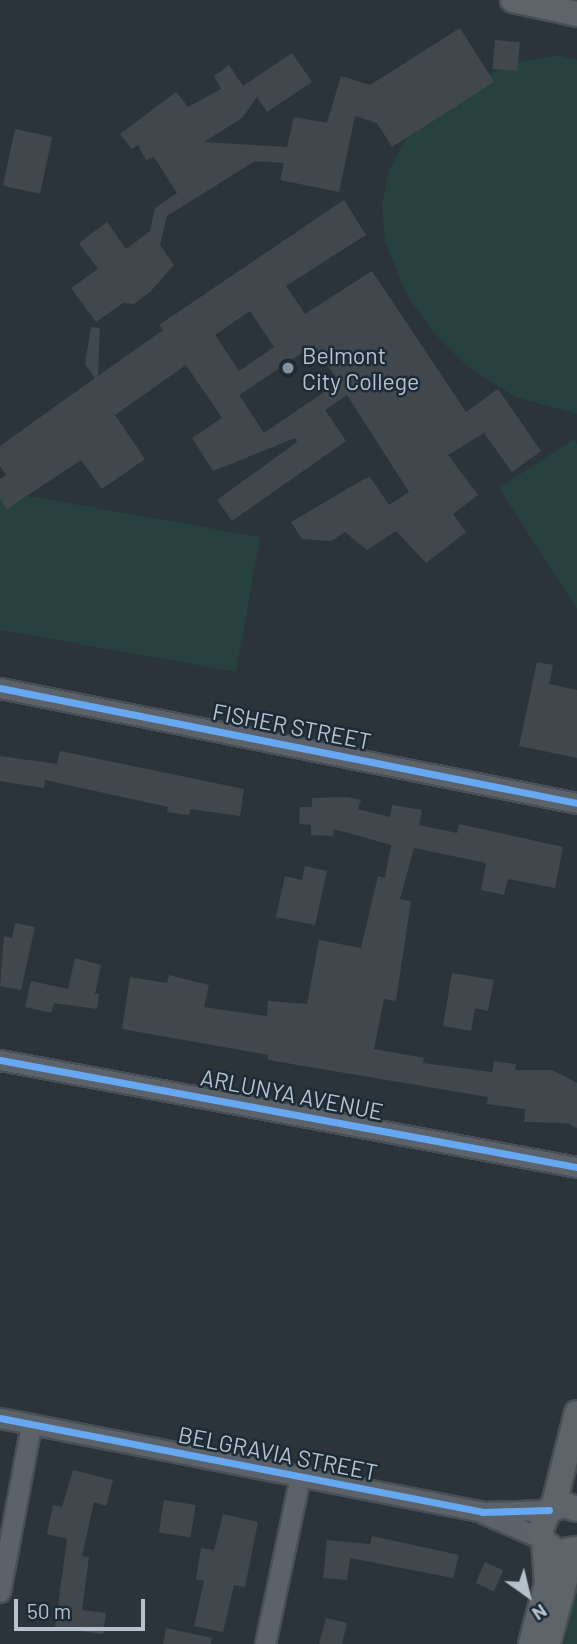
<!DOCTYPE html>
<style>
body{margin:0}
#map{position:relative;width:577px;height:1644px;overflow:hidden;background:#2b343b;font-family:Barlow,sans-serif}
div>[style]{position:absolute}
.green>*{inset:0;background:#274141;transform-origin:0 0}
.building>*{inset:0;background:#40484e;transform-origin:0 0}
.roads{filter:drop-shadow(2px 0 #495055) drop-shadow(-2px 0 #495055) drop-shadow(0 2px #495055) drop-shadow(0 -2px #495055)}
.minor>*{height:19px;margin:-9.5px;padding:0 9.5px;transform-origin:9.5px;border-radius:9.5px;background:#5b6269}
.major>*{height:24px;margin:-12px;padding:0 12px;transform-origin:12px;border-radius:12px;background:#5e656a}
.cycleway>*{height:7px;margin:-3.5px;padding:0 3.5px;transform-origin:3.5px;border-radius:3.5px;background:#66a8f1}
.dots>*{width:19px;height:19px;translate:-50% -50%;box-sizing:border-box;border:4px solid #1d2b37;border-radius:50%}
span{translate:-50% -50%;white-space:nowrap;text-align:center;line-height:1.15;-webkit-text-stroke:5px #1d2b37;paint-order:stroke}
.poi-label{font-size:23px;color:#b5c1cc}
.left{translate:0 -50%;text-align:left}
.street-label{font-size:23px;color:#b5c1cc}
.north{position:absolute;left:493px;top:1560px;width:70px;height:70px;-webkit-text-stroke:5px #1d2b37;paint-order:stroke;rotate:146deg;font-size:19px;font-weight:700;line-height:28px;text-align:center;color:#b5c1cc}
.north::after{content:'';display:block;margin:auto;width:24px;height:32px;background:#b5c1cc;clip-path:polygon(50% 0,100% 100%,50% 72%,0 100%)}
.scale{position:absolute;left:14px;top:1599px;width:131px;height:32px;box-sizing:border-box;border:4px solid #b5c1cc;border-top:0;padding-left:9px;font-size:21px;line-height:24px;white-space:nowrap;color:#b5c1cc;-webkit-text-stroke:5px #1d2b37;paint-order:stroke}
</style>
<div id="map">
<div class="green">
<i style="clip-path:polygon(558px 55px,577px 60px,577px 414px,515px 397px,468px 367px,433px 332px,406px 294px,385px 241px,382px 206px,389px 170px,411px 130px,506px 64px)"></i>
<i style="clip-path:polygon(574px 439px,577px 444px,577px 609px,499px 488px)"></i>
<i style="left:0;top:491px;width:264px;height:137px;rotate:10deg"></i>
<i style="clip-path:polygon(577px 1580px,577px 1644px,564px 1644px)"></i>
</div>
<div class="building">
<i style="clip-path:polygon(460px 28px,494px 82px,392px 147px,377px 123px,355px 116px,339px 192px,280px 180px,284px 163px,255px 161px,167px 216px,160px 245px,174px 265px,150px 292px,134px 304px,123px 303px,96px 322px,71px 288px,98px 269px,79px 243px,107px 222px,126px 249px,150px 231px,155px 208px,177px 193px,154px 157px,146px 160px,138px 145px,132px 149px,120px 134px,176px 92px,188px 107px,221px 89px,214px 76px,229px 65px,243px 86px,292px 53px,312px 82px,267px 112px,257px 97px,242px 118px,204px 142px,287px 147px,294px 117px,327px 123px,341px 76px,370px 85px)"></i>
<i style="left:495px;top:40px;width:25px;height:29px;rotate:5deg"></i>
<i style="left:15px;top:129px;width:38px;height:58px;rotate:12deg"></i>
<i style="clip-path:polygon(evenodd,344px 200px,366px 235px,286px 286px,305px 314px,372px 271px,466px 412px,498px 389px,541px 451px,512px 472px,484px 433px,448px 455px,478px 495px,453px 514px,466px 532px,426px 563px,396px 531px,367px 550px,345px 532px,331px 541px,302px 539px,291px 522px,364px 479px,370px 477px,389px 505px,409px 492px,347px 395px,325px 410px,346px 441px,232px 521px,217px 500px,297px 442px,295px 438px,213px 471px,192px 438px,222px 418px,186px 365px,115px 415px,145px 459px,102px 489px,81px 460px,7px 509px,0 499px,0 479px,6px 475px,0 466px,0 446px,95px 378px,85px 364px,91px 327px,100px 328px,98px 376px,163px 330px,159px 325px,344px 200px,250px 311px,274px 347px,239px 371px,215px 335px,250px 311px,344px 200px,314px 345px,339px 382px,264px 433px,239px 395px,314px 345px)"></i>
<i style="clip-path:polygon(537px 662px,553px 665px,549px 684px,577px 690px,577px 758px,519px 746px)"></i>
<i style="clip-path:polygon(60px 751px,244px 789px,240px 816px,190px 809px,189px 815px,167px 812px,168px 807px,45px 780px,44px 788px,0 781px,0 756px,57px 764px)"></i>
<i style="clip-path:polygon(348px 797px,361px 800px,358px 809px,390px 817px,392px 805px,422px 810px,419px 825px,457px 833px,459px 824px,563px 847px,555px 888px,508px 879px,504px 895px,481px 890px,486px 863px,414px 848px,400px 899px,411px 901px,396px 1001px,384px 999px,374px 1049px,424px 1058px,423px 1063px,492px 1072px,494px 1061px,516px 1064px,515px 1070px,552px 1070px,577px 1083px,577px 1128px,567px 1123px,524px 1122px,525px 1109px,487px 1104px,488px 1097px,268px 1060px,268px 1055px,122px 1029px,130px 977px,167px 983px,169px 975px,209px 985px,204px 1007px,267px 1016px,268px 1001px,307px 1004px,319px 940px,361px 948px,378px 876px,385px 878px,391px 845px,334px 829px,333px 836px,311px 835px,311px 825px,299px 824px,300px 807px,312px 807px,312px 798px)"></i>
<i style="clip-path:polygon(305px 866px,327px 871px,315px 925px,276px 917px,285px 876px,302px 880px)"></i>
<i style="clip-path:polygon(15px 923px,35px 927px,21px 990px,0 986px,4px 936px,12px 938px)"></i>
<i style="clip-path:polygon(75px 958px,101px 965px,95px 994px,99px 994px,97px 1009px,54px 1003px,51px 1013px,25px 1007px,31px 981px,68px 989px)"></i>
<i style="clip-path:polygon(452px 973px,494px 980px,488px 1011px,475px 1008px,471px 1031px,443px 1026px)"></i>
<i style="clip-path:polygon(73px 1470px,113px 1480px,106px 1506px,94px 1502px,82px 1556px,89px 1557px,82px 1610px,106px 1613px,103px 1634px,55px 1628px,67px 1539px,47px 1534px,53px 1505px,62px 1507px)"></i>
<i style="left:164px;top:1500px;width:32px;height:33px;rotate:9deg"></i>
<i style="clip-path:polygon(223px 1514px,258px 1522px,245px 1587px,234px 1585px,223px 1632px,194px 1626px,204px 1581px,196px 1579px,201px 1548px,214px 1550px)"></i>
<i style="clip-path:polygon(372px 1536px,459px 1555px,453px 1578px,350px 1558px,347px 1580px,323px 1578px,327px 1540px,370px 1544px)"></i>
<i style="left:485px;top:1562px;width:20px;height:23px;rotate:24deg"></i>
<i style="clip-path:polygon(326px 1618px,347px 1623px,342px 1644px,319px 1644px)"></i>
<i style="clip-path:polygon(166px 1628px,212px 1638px,211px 1644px,163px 1644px)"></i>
</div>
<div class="roads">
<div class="minor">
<i style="left:0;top:688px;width:588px;rotate:11.27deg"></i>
<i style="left:0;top:1060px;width:587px;rotate:10.51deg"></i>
<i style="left:0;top:1418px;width:491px;rotate:11deg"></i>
<i style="left:482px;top:1512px;width:67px;rotate:-1.7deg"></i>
<i style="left:483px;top:1513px;width:64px;rotate:23.8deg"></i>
<i style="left:0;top:1592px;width:171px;rotate:-79.5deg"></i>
<i style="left:265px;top:1644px;width:171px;rotate:-78.2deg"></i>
</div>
<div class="major">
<i style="left:513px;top:0;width:66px;rotate:12.3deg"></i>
<i style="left:553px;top:1508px;width:98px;rotate:-75.8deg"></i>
<i style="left:577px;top:1509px;width:13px;rotate:-162deg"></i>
<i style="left:565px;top:1505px;width:17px;rotate:163deg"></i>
<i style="left:549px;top:1510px;width:23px;rotate:113deg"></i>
<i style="left:540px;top:1531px;width:12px;rotate:70deg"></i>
<i style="left:544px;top:1542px;width:16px;rotate:38deg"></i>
<i style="left:557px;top:1552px;width:20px;rotate:-9deg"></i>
<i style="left:531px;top:1644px;width:63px;rotate:-75.3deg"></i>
<i style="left:547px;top:1583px;width:41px;rotate:-94.2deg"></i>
<i style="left:548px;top:1644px;width:96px;rotate:-75deg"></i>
</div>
</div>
<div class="cycleway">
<i style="left:0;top:688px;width:588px;rotate:11.27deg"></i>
<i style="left:0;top:1060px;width:587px;rotate:10.51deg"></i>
<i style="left:0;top:1418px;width:491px;rotate:11deg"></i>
<i style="left:482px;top:1512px;width:67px;rotate:-1.7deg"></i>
</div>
<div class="dots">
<i style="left:288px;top:368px;background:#859099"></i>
</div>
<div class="poi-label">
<span class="left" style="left:302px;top:368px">Belmont<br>City College</span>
</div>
<div class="street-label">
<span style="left:292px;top:726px;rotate:11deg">FISHER STREET</span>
<span style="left:292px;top:1094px;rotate:11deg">ARLUNYA AVENUE</span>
<span style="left:278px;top:1453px;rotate:11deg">BELGRAVIA STREET</span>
</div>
<div class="north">N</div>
<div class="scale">50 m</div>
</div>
